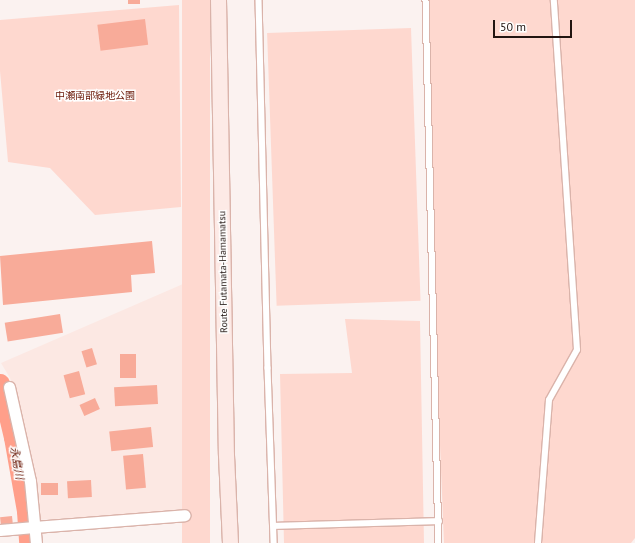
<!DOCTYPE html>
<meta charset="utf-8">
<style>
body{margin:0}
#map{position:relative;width:635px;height:543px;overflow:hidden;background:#fbf2f0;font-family:"PT Sans","Noto Sans JP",sans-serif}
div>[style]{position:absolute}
.built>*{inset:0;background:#fce8e3}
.green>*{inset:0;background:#fed8cf;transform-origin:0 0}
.river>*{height:19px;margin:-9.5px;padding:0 9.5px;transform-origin:9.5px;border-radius:9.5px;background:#ff9f8a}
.building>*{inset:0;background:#f8ab99;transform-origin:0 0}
.roads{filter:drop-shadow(1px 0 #dab3aa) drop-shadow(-1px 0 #dab3aa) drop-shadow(0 1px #dab3aa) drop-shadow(0 -1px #dab3aa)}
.service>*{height:5.5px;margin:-2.75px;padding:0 2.75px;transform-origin:2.75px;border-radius:2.75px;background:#fff}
.minor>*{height:11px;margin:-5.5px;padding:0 5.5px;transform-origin:5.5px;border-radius:5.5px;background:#fff}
.secondary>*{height:15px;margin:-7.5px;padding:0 7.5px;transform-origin:7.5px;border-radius:7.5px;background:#fdeae6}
span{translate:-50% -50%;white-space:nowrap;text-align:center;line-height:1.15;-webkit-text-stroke:3px #fff;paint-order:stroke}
.park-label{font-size:10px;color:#681504}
.street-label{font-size:10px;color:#221511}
.water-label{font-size:11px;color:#661302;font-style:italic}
.scale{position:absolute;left:493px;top:20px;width:79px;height:18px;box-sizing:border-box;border:2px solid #221511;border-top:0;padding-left:5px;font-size:12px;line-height:14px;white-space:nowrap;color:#221511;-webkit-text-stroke:3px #fff;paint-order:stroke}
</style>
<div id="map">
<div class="built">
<i style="clip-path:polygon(183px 284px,185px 511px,38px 520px,35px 474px,10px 378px,1px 363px)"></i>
</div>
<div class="green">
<i style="left:182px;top:0;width:28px;height:543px"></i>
<i style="clip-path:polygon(429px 0,635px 0,635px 538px,631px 543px,444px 543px,431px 225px)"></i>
<i style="clip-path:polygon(179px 5px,181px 207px,95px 215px,50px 168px,8px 162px,0 71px,0 20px)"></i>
<i style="left:411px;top:28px;width:273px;height:144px;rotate:88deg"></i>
<i style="clip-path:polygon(345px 319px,420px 321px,424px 543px,284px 543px,280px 374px,352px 373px)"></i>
</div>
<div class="river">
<i style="left:0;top:383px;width:56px;rotate:76.5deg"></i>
<i style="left:13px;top:437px;width:75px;rotate:80deg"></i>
<i style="left:26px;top:511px;width:32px;rotate:86deg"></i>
</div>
<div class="building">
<i style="left:128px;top:0;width:12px;height:4px"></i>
<i style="left:145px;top:19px;width:26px;height:48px;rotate:83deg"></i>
<i style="clip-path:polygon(152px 241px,155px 273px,131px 275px,132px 292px,3px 305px,0 256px)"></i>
<i style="left:60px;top:314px;width:19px;height:56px;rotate:81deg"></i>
<i style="left:92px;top:348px;width:17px;height:11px;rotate:73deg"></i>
<i style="left:120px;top:354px;width:16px;height:24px"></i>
<i style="left:79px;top:371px;width:24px;height:16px;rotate:75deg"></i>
<i style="left:157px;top:385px;width:19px;height:43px;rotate:87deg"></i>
<i style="left:95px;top:398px;width:12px;height:17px;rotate:66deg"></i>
<i style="left:151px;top:427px;width:20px;height:42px;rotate:84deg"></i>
<i style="left:143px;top:454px;width:34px;height:20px;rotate:85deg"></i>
<i style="left:91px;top:480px;width:17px;height:24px;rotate:87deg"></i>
<i style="left:41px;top:483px;width:17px;height:12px"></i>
<i style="left:12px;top:516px;width:9px;height:12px;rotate:84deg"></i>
</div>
<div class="roads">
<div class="service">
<i style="left:259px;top:0;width:368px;rotate:88.6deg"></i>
<i style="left:268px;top:368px;width:175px;rotate:88deg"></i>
<i style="left:426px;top:0;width:543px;rotate:88.63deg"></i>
<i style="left:274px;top:526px;width:165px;rotate:-1.7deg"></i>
<i style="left:538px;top:543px;width:143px;rotate:-85.6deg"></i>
<i style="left:549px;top:400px;width:57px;rotate:-60.8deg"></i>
<i style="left:577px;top:350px;width:351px;rotate:-93.8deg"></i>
</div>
<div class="minor">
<i style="left:9px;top:387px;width:96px;rotate:77.4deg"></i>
<i style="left:30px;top:481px;width:62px;rotate:84.5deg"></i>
<i style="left:34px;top:527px;width:151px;rotate:-4.5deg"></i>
<i style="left:0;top:530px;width:34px;rotate:-5deg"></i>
</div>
<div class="secondary">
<i style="left:218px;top:0;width:455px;rotate:89deg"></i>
<i style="left:226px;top:455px;width:88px;rotate:87.4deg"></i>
</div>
</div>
<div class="park-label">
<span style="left:95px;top:96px">中瀬南部緑地公園</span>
</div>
<div class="street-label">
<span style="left:223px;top:272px;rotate:-91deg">Route Futamata-Hamamatsu</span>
</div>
<div class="water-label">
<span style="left:17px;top:463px;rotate:80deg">永島川</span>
</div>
<div class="scale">50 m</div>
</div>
